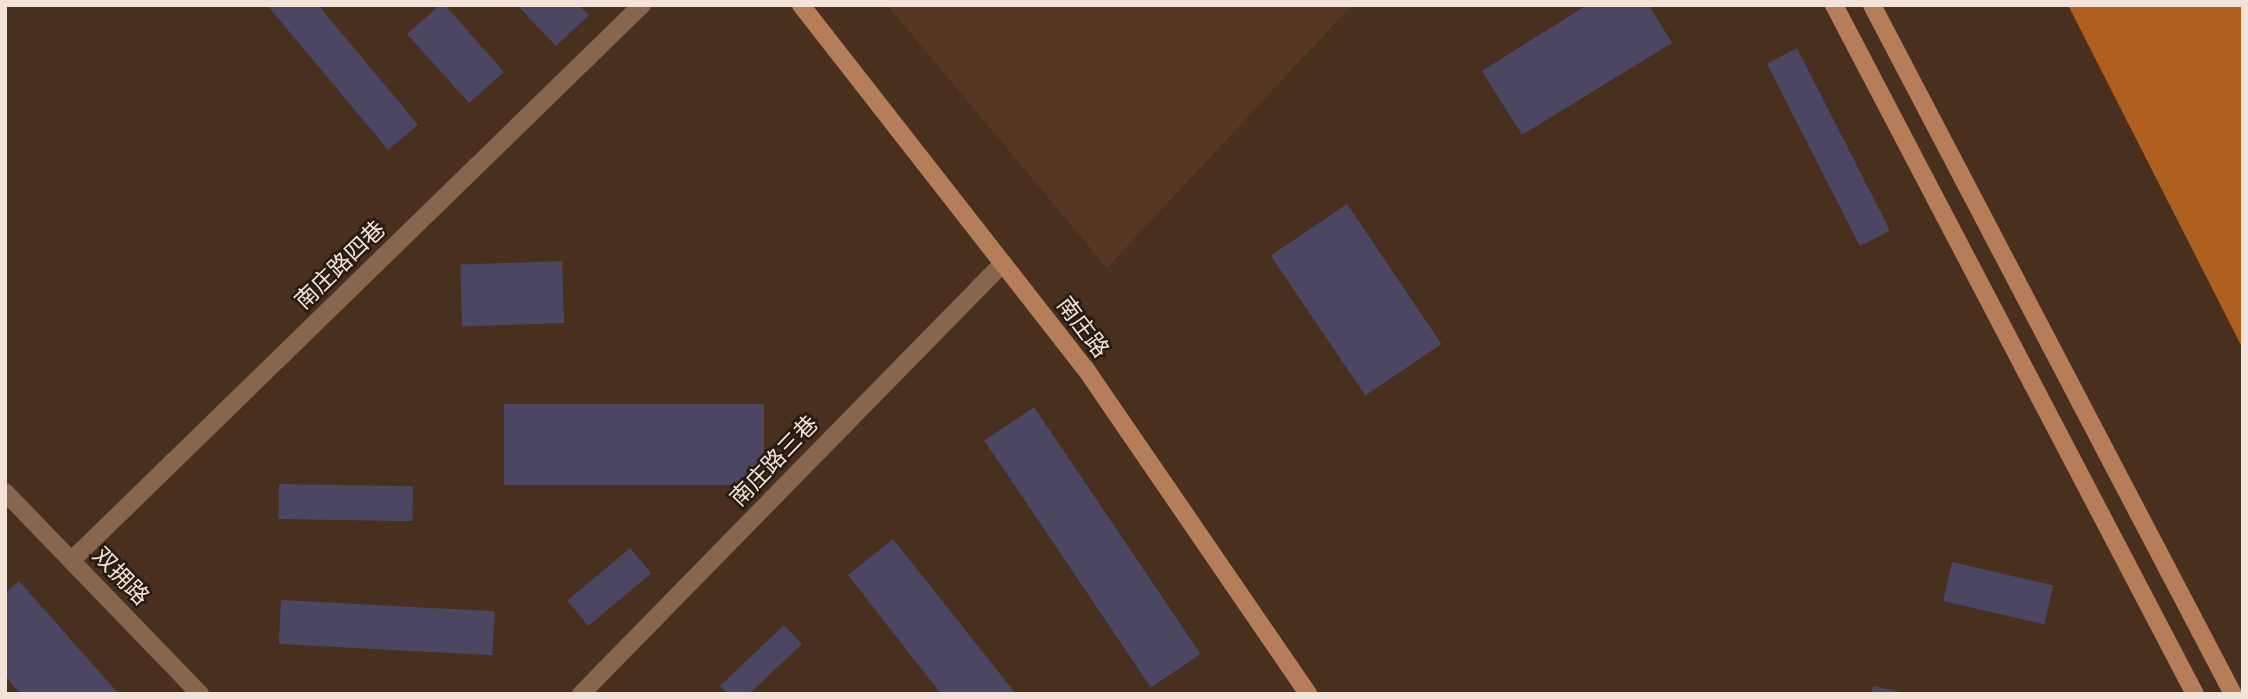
<!DOCTYPE html>
<meta charset="utf-8">
<style>
body{margin:0}
#map{position:relative;width:2248px;height:699px;overflow:hidden;background:#482f1e;font-family:Rubik,"Noto Sans SC",sans-serif}
div>[style]{position:absolute}
.built>*{inset:0;background:#573721}
.water>*{inset:0;background:#b0601e}
.building>*{inset:0;background:#4b4662;transform-origin:0 0}
.street>*{height:18px;margin:-9px;padding:0 9px;transform-origin:9px;border-radius:9px;background:#88654d}
.secondary>*{height:18px;margin:-9px;padding:0 9px;transform-origin:9px;border-radius:9px;background:#b57e58}
span{translate:-50% -50%;white-space:nowrap;text-align:center;line-height:1.15;-webkit-text-stroke:5px #261a12;paint-order:stroke}
.street-label{font-size:23px;color:#f2e2d7}
.frame{position:absolute;inset:0;border:7px solid #f2e2d7;pointer-events:none}
</style>
<div id="map">
<div class="built">
<i style="clip-path:polygon(887px 5px,1352px 5px,1107px 268px)"></i>
</div>
<div class="water">
<i style="clip-path:polygon(2068px 5px,2243px 5px,2243px 349px)"></i>
</div>
<div class="building">
<i style="clip-path:polygon(267px 5px,318px 5px,418px 125px,388px 150px)"></i>
<i style="clip-path:polygon(440px 5px,445px 5px,504px 72px,469px 103px,407px 34px)"></i>
<i style="clip-path:polygon(517px 5px,579px 5px,589px 15px,556px 46px)"></i>
<i style="clip-path:polygon(1587px 5px,1649px 5px,1672px 43px,1522px 135px,1482px 71px)"></i>
<i style="left:1797px;top:48px;width:205px;height:34px;rotate:63deg"></i>
<i style="left:1347px;top:204px;width:169px;height:92px;rotate:56deg"></i>
<i style="left:562px;top:261px;width:62px;height:102px;rotate:88deg"></i>
<i style="left:504px;top:404px;width:260px;height:81px"></i>
<i style="left:1034px;top:407px;width:298px;height:60px;rotate:56deg"></i>
<i style="left:279px;top:484px;width:134px;height:35px;rotate:1deg"></i>
<i style="clip-path:polygon(893px 539px,1016px 694px,941px 694px,848px 575px)"></i>
<i style="left:630px;top:548px;width:33px;height:82px;rotate:50deg"></i>
<i style="left:1952px;top:562px;width:104px;height:40px;rotate:13deg"></i>
<i style="clip-path:polygon(19px 581px,119px 694px,21px 694px,5px 676px,5px 593px)"></i>
<i style="left:281px;top:600px;width:214px;height:44px;rotate:3deg"></i>
<i style="clip-path:polygon(784px 625px,802px 644px,749px 694px,728px 694px,720px 686px)"></i>
<i style="clip-path:polygon(1873px 686px,1905px 693px,1905px 694px,1871px 694px)"></i>
</div>
<div class="street">
<i style="left:5px;top:492px;width:281px;rotate:46deg"></i>
<i style="left:72px;top:560px;width:796px;rotate:-44.24deg"></i>
<i style="left:581px;top:694px;width:603px;rotate:-45.6deg"></i>
</div>
<div class="secondary">
<i style="left:801px;top:5px;width:461px;rotate:52deg"></i>
<i style="left:1085px;top:368px;width:395px;rotate:55.6deg"></i>
<i style="left:1834px;top:5px;width:778px;rotate:62.35deg"></i>
<i style="left:1872px;top:5px;width:778px;rotate:62.35deg"></i>
</div>
<div class="street-label">
<span style="left:340px;top:265px;rotate:-44deg">南庄路四巷</span>
<span style="left:1083px;top:327px;rotate:53deg">南庄路</span>
<span style="left:774px;top:461px;rotate:-46deg">南庄路三巷</span>
<span style="left:121px;top:576px;rotate:46deg">双拥路</span>
</div>
<div class="frame"></div>
</div>
